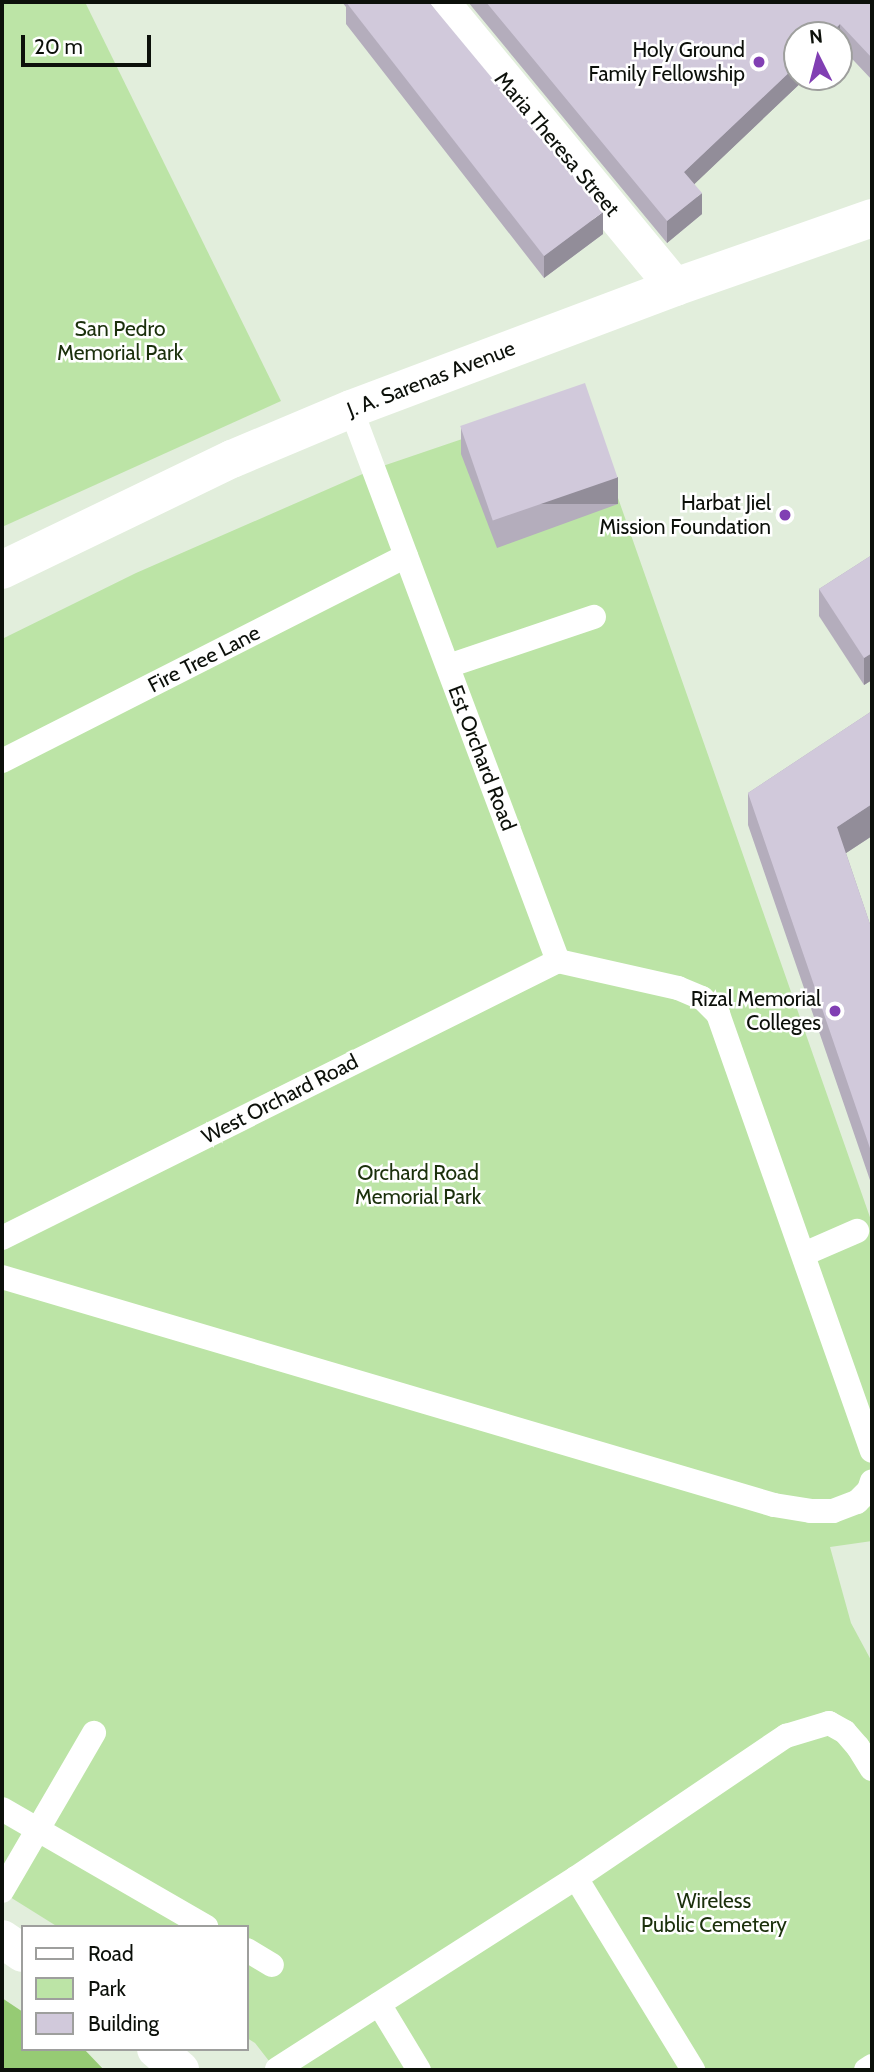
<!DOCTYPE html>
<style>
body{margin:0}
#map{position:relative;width:874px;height:2072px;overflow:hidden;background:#e2eedc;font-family:Cabin,sans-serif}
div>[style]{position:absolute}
.green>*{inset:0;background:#bce4a6}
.forest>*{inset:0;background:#96cb74}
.service>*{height:24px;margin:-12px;padding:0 12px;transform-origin:12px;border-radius:12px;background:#fff}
.minor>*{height:38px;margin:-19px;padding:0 19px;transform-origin:19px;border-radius:19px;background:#fff}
.secondary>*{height:38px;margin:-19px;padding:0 19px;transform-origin:19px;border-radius:19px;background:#fff}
.wall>*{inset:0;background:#b4adbc}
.shaded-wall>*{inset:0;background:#928d99;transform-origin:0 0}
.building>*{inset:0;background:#d1c9db;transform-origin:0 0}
.dots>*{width:19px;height:19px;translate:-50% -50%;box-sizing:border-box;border:4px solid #fff;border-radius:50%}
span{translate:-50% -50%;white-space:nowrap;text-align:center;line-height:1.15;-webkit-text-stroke:5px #fff;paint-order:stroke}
.poi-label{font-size:21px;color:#0c100a}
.right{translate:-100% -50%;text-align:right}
.street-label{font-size:21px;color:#0c100a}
.park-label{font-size:21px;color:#1b300c}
.frame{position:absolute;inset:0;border:4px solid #0c100a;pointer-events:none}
.legend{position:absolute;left:21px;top:1925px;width:228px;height:126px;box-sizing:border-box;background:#fff;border:2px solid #9e9f9d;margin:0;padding:9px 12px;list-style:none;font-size:21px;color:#0c100a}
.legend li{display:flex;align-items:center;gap:14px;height:35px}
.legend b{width:35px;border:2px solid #9e9f9d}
.north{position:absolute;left:783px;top:21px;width:70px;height:70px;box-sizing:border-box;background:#fff;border:2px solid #9e9f9d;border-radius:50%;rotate:354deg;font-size:19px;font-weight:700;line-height:28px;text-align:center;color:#0c100a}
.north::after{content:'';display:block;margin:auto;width:24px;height:32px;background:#813fb3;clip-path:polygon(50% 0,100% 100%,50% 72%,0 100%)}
.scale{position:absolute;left:21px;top:35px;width:130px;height:32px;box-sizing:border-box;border:4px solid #0c100a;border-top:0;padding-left:9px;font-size:21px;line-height:24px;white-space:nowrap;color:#0c100a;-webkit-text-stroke:5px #fff;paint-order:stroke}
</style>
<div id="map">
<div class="green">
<i style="clip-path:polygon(2px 2px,85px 2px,281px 401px,2px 527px)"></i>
<i style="clip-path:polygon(583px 398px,872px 1223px,872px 1541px,830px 1547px,851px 1623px,872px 1662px,872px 2070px,276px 2070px,255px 2043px,247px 2038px,247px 1927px,58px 1927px,2px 1892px,2px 639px,136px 573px,374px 469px)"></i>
</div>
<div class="forest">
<i style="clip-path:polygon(2px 1998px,23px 2012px,23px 2049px,84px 2049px,104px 2070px,2px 2070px)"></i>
</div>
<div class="service">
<i style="left:351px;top:409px;width:590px;rotate:69.44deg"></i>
<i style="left:448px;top:666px;width:154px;rotate:-18.6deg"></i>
<i style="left:2px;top:761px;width:453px;rotate:-26.9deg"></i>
<i style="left:558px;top:961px;width:123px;rotate:12.7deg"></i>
<i style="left:678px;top:988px;width:26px;rotate:23deg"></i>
<i style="left:702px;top:998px;width:23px;rotate:45deg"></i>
<i style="left:718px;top:1014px;width:463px;rotate:70.6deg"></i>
<i style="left:2px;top:1238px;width:621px;rotate:-26.48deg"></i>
<i style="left:804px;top:1254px;width:58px;rotate:-23.5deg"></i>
<i style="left:2px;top:1277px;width:805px;rotate:16.45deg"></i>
<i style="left:774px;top:1505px;width:37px;rotate:9deg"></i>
<i style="left:811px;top:1511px;width:22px"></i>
<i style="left:833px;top:1511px;width:26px;rotate:-21deg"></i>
<i style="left:857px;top:1502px;width:17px;rotate:-45deg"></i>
<i style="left:869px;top:1490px;width:9px;rotate:-72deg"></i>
<i style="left:2px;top:1809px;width:236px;rotate:30deg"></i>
<i style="left:576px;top:1878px;width:225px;rotate:58.6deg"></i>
<i style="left:2px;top:1891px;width:183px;rotate:-59.8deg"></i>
<i style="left:247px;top:1950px;width:29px;rotate:31deg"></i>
<i style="left:379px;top:2004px;width:77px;rotate:58.8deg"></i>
<i style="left:277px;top:2069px;width:355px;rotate:-32.6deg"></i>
<i style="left:576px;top:1878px;width:254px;rotate:-34.1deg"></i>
<i style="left:786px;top:1736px;width:45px;rotate:-16.8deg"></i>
<i style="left:829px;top:1723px;width:18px;rotate:29deg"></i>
<i style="left:845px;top:1732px;width:20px;rotate:49deg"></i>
<i style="left:858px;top:1747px;width:26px;rotate:58deg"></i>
<i style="left:866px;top:2070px;width:7px;rotate:-34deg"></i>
</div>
<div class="minor">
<i style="left:440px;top:2px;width:369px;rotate:50.5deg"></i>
</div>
<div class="secondary">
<i style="left:2px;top:570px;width:255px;rotate:-25.8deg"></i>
<i style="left:232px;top:459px;width:129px;rotate:-22.8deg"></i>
<i style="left:351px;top:409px;width:346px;rotate:-20.6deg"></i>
<i style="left:675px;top:287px;width:209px;rotate:-19.3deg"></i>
<i style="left:2px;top:1939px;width:25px;rotate:34deg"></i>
<i style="left:156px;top:2049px;width:32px;rotate:41deg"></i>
</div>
<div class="wall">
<i style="clip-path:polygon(342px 2px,429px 2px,603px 234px,544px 278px,346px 24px,346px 7px)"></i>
<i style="clip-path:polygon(468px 2px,872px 2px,872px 80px,840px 46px,797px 77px,807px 77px,694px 184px,702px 214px,667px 243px)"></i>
<i style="clip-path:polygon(461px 428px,618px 504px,497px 548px,461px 454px)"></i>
<i style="clip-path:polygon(872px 555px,872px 680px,864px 685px,819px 616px,819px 589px)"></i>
<i style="clip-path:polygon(872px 711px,872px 836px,846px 853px,872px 930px,872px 1186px,748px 825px,748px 793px)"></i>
</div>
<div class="shaded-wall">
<i style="clip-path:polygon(840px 24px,840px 46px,839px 47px,839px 35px,829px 35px)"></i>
<i style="clip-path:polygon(797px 65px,797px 77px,807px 77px,684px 194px,684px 172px)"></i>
<i style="clip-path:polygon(702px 193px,702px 214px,667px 243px,667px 221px)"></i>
<i style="clip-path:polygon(603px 212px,603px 234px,544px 278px,544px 256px)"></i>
<i style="left:618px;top:477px;width:27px;height:129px;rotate:90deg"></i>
<i style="clip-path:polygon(872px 653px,872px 680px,864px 685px,864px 658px)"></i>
<i style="clip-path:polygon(872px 804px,872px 836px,837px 859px,837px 827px)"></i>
</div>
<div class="building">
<i style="clip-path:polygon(346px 2px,429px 2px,603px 212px,544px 256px)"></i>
<i style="clip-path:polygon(486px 2px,872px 2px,872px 58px,840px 24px,829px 35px,797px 35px,797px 65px,684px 172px,702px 193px,667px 221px)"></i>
<i style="left:585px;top:383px;width:100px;height:132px;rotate:71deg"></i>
<i style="clip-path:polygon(872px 555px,872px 653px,864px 658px,819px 589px)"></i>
<i style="clip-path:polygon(872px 711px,872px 804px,837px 827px,872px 930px,872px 1154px,748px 793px)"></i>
</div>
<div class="dots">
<i style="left:759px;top:62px;background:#813fb3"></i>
<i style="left:785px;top:515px;background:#813fb3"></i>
<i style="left:835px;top:1011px;background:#813fb3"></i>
</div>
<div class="poi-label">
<span class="right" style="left:745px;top:62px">Holy Ground<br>Family Fellowship</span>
<span class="right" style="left:771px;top:515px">Harbat Jiel<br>Mission Foundation</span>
<span class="right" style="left:821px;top:1011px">Rizal Memorial<br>Colleges</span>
</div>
<div class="street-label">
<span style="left:557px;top:144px;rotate:50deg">Maria Theresa Street</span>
<span style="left:431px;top:379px;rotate:-21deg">J. A. Sarenas Avenue</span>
<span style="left:204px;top:659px;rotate:-27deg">Fire Tree Lane</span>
<span style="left:482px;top:758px;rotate:69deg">Est Orchard Road</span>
<span style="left:280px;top:1099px;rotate:-27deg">West Orchard Road</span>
</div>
<div class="park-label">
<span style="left:120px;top:341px">San Pedro<br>Memorial Park</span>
<span style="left:418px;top:1185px">Orchard Road<br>Memorial Park</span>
<span style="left:714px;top:1913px">Wireless<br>Public Cemetery</span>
</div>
<div class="frame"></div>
<ul class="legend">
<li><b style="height:9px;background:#fff"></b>Road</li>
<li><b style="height:19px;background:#bce4a6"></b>Park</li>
<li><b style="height:19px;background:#d1c9db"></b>Building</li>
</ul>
<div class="north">N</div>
<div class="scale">20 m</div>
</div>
